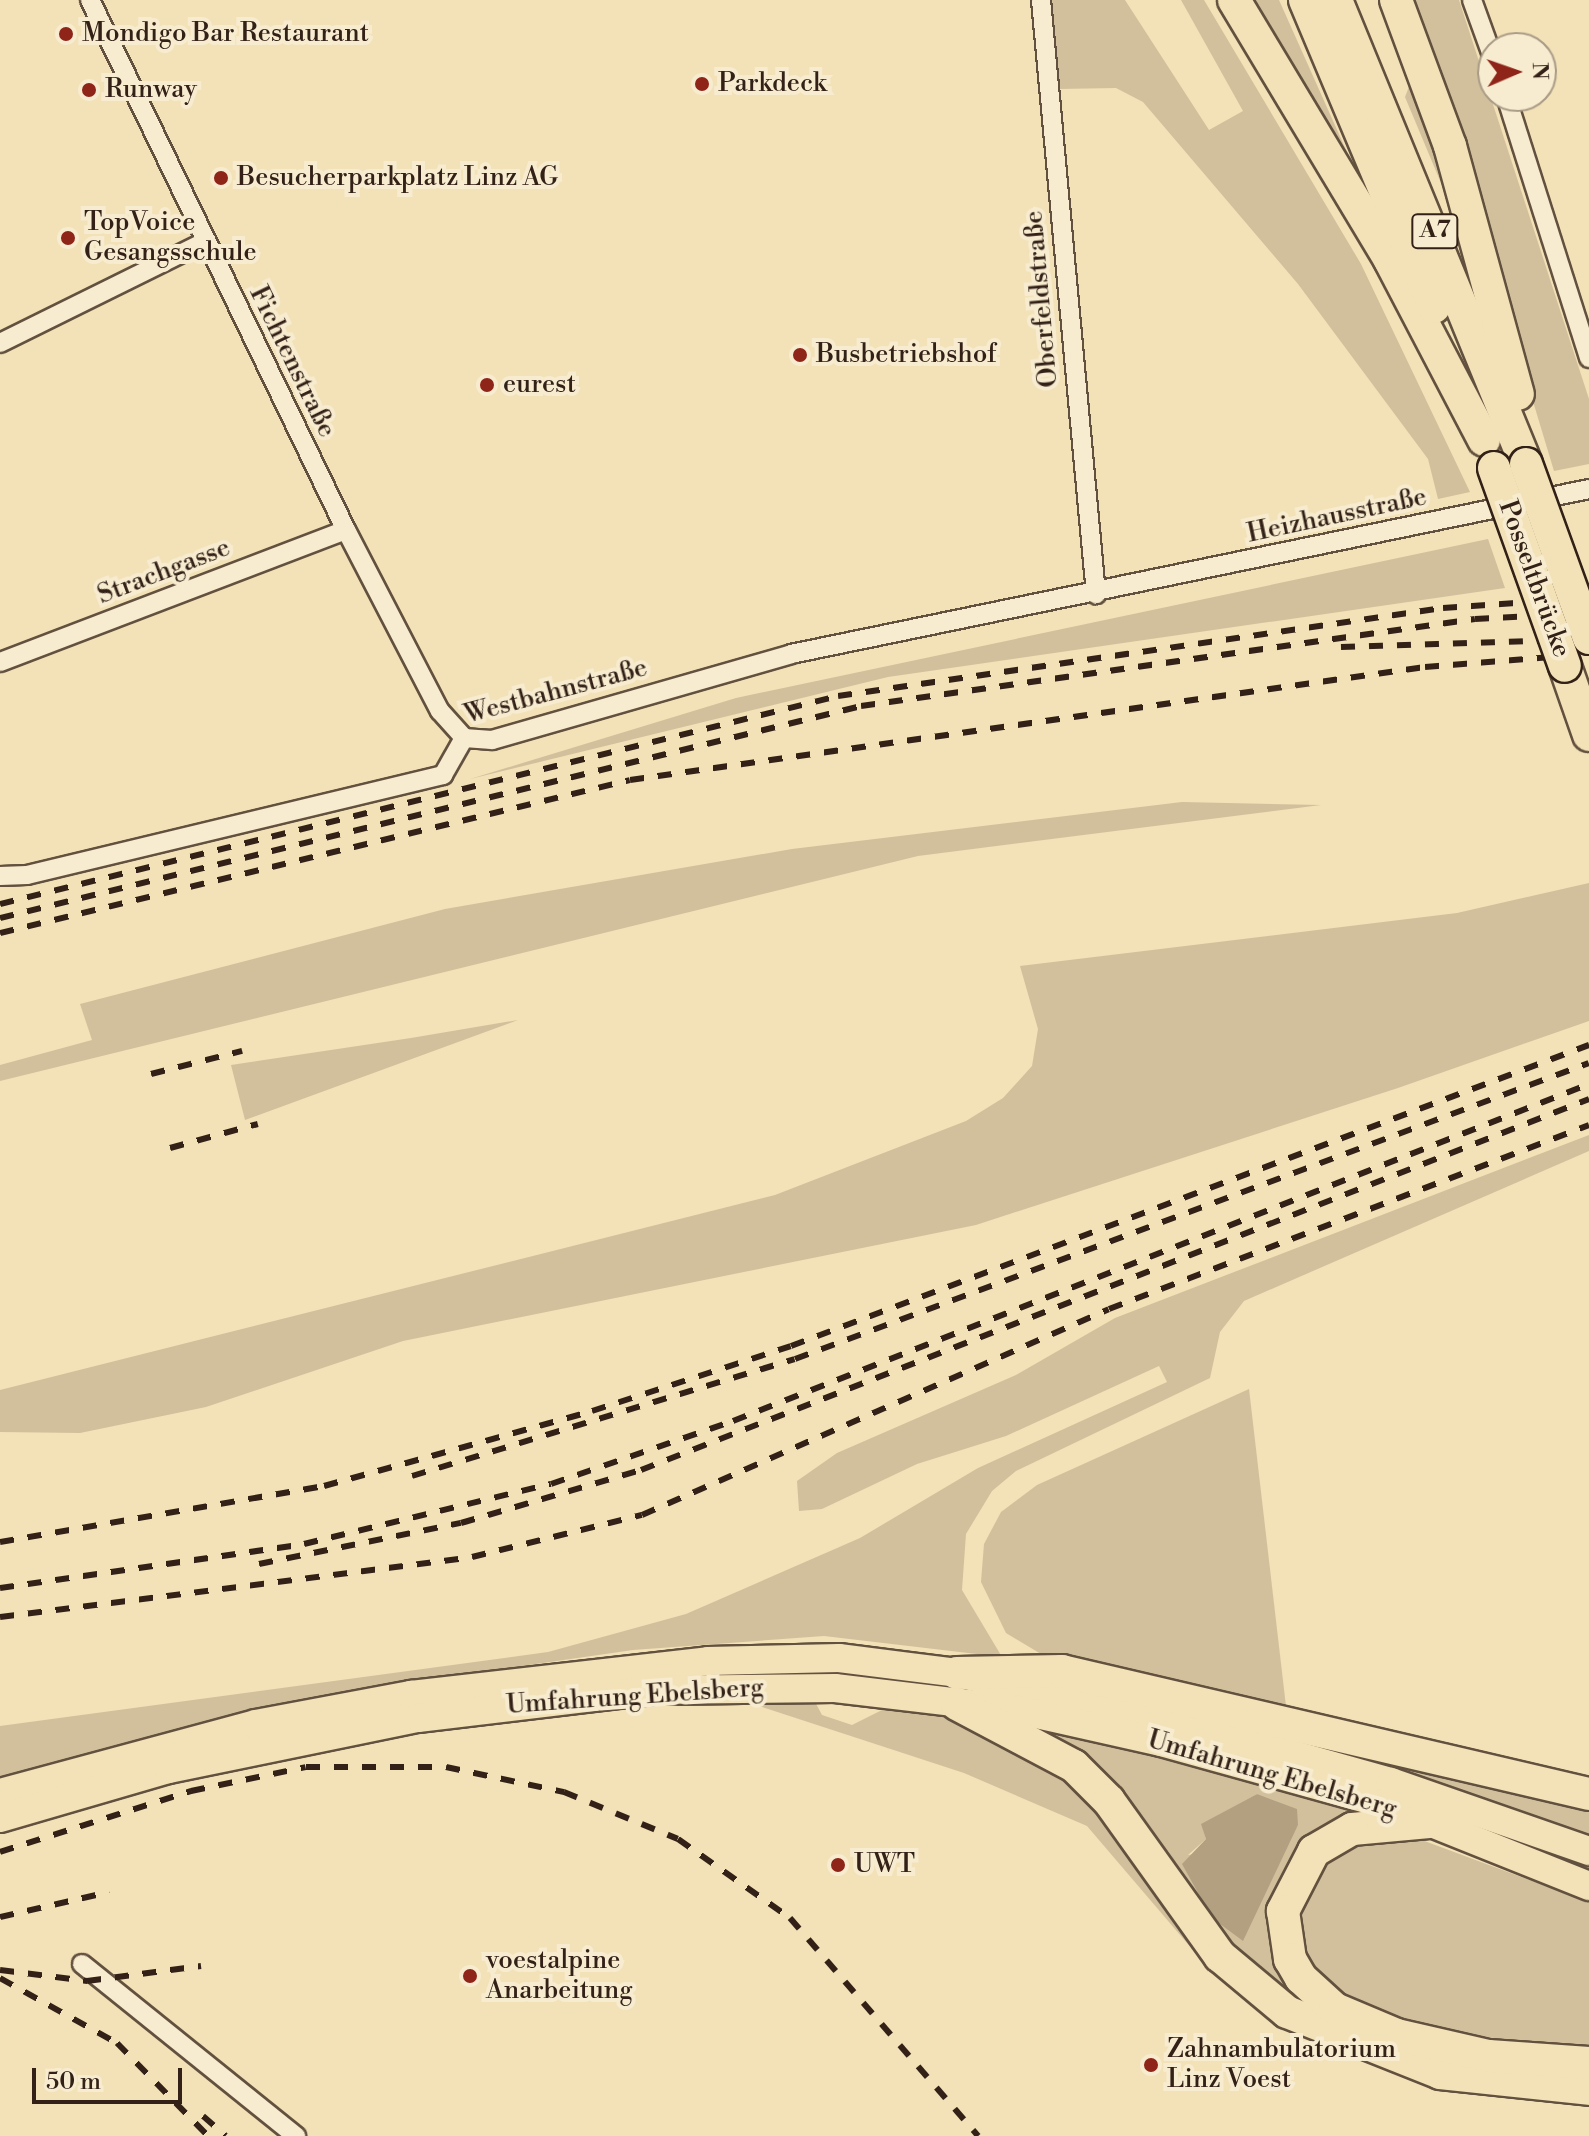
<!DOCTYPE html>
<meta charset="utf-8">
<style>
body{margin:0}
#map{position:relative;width:1589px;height:2136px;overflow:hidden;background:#f3e1b7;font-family:"Libre Bodoni",serif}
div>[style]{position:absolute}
.green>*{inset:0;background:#d2c09c}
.water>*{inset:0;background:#b2a081}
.roads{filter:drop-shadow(2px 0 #63513f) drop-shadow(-2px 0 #63513f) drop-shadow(0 2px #63513f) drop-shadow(0 -2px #63513f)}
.street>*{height:18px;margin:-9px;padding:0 9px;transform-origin:9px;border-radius:9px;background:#f7ecd0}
.primary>*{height:28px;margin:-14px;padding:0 14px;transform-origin:14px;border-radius:14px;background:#f3e1b7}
.highway>*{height:32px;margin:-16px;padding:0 16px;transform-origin:16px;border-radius:16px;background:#f3e1b7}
.rail>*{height:6px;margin-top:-3px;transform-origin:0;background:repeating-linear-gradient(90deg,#332117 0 14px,transparent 0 28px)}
.bridges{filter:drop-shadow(2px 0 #332117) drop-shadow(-2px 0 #332117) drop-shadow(0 2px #332117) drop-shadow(0 -2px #332117)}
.highway-bridge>*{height:32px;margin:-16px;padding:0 16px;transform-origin:16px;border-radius:16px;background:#f3e1b7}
.dots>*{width:22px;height:22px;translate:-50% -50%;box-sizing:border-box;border:4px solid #f7ecd0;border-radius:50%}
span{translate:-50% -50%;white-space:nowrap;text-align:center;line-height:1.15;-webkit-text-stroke:8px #f7ecd0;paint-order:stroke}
.shield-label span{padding:2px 6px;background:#f7ecd0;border:2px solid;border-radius:6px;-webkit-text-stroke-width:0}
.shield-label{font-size:24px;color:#332117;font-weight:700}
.poi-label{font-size:26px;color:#332117}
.left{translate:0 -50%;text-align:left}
.street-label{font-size:26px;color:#332117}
.north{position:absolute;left:1477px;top:32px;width:80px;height:80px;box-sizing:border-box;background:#f7ecd0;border:2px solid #a99b86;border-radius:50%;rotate:88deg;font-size:22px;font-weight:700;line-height:32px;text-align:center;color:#332117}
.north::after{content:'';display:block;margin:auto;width:28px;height:36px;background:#8f2418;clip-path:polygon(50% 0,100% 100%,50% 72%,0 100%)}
.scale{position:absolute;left:32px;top:2068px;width:150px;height:36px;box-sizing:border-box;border:4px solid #332117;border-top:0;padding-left:10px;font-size:24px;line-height:28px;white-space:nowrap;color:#332117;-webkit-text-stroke:6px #f7ecd0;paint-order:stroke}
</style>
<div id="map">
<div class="green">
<i style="clip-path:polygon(1052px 0,1125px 0,1209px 130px,1243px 111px,1181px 0,1204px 0,1361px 264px,1470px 492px,1438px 499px,1428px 459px,1298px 284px,1143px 102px,1116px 88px,1059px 89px)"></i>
<i style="clip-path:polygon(1245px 0,1279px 0,1363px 188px)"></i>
<i style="clip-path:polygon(1412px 0,1459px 0,1589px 399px,1589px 464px,1554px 471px)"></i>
<i style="clip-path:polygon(1415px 71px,1459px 226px,1405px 97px)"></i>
<i style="clip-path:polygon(1488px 539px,1505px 588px,888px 677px,470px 779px,736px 698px)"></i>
<i style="clip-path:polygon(1182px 802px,1321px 805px,918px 856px,0 1081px,0 1065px,92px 1040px,80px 1004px,445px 909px,792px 849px)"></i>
<i style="clip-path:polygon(1589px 883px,1589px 1021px,1398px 1088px,976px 1225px,403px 1341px,206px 1407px,80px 1433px,0 1432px,0 1390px,775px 1195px,966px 1121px,1003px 1098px,1032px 1066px,1038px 1029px,1020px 966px,1457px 913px)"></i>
<i style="clip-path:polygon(518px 1020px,245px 1120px,231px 1065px,411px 1038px)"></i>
<i style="clip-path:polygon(1589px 1135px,1589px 1151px,1244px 1301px,1220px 1332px,1210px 1378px,1016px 1471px,992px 1491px,966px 1534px,962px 1590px,1002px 1657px,824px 1636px,633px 1650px,383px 1686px,0 1780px,0 1726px,548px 1652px,686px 1614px,860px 1538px,978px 1468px,1167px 1382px,1159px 1366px,1006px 1436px,917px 1464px,822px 1509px,799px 1511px,797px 1481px,837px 1453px,1016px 1375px,1115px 1318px)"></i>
<i style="clip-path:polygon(1249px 1389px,1287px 1715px,1041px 1654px,1006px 1633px,981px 1582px,984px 1544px,1001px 1512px,1037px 1485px)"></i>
<i style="clip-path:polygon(813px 1698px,822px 1715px,852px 1725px,892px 1705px,985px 1726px,1100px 1802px,1210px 1957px,1204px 1963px,1087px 1826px,964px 1773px,744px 1701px)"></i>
<i style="clip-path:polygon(evenodd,987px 1711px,1391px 1815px,1285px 1875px,1318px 2019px,1214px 1932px,1148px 1833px,987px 1711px,1257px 1794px,1298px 1825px,1287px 1842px,1188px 1855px,1206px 1839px,1202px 1824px,1257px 1794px)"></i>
<i style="clip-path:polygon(1286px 1739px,1589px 1802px,1589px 1841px)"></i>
<i style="clip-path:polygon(1411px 1836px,1589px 1902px,1589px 2053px,1373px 2019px,1310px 1974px,1295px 1908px,1303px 1880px,1338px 1845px)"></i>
</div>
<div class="water">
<i style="clip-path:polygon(1257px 1794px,1297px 1809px,1298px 1825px,1243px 1941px,1212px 1918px,1182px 1864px,1206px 1839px,1201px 1824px)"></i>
</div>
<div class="roads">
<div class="street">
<i style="left:90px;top:0;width:589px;rotate:64.22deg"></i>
<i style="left:346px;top:530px;width:204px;rotate:62.6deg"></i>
<i style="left:440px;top:711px;width:36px;rotate:48deg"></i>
<i style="left:464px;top:738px;width:28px;rotate:4deg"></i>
<i style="left:492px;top:740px;width:311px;rotate:-16deg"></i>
<i style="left:791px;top:654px;width:815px;rotate:-11.68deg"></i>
<i style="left:1041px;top:0;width:597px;rotate:84.71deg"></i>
<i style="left:1472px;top:0;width:62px;rotate:70.1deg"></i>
<i style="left:1506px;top:96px;width:275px;rotate:72.4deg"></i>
<i style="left:0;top:343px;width:228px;rotate:-26.3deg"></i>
<i style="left:0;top:662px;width:370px;rotate:-20.9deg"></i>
<i style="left:0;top:876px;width:27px;rotate:-2deg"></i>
<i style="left:27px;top:875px;width:428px;rotate:-13.5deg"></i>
<i style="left:443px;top:775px;width:43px;rotate:-60.4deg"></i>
<i style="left:82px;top:1964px;width:275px;rotate:38.8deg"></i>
</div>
<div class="primary">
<i style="left:0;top:1793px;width:265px;rotate:-15.1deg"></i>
<i style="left:256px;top:1724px;width:158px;rotate:-10.6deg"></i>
<i style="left:411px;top:1695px;width:299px;rotate:-6.5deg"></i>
<i style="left:708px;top:1661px;width:131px;rotate:-1.3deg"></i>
<i style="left:839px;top:1658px;width:119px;rotate:7.2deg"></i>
<i style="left:957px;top:1673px;width:217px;rotate:12.5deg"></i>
<i style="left:1169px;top:1720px;width:230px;rotate:15.6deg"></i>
<i style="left:1391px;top:1782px;width:210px;rotate:19.2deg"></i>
<i style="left:0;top:1818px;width:176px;rotate:-16.2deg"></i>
<i style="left:169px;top:1769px;width:254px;rotate:-11.6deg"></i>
<i style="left:418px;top:1718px;width:236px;rotate:-6.8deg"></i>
<i style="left:652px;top:1690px;width:183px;rotate:-0.6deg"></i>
<i style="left:835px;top:1688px;width:185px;rotate:6.8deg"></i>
<i style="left:1019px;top:1710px;width:146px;rotate:12.7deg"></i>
<i style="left:1161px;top:1742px;width:231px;rotate:15.5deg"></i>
<i style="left:1384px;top:1804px;width:221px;rotate:21.8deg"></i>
</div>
<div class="highway">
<i style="left:1234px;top:0;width:303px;rotate:59deg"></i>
<i style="left:1390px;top:260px;width:203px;rotate:62.4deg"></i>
<i style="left:1305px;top:0;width:333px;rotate:67.2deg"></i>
<i style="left:1336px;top:0;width:501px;rotate:67.73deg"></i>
<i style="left:1396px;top:0;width:156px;rotate:69.7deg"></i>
<i style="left:1450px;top:146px;width:257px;rotate:74.7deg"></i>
<i style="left:1565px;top:666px;width:73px;rotate:70.8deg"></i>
<i style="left:957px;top:1673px;width:105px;rotate:-1.1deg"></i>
<i style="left:1062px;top:1671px;width:541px;rotate:13.14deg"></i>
<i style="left:957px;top:1704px;width:132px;rotate:27.9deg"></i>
<i style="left:1074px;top:1766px;width:49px;rotate:45deg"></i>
<i style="left:1109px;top:1801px;width:191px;rotate:54.4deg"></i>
<i style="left:1220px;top:1956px;width:87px;rotate:39.9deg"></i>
<i style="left:1287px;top:2012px;width:165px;rotate:21.7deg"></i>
<i style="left:1440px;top:2073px;width:150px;rotate:6.1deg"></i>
<i style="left:1429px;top:1822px;width:77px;rotate:174.8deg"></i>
<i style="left:1352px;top:1829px;width:44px;rotate:149.9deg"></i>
<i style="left:1314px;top:1851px;width:68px;rotate:117.3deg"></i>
<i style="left:1283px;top:1911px;width:49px;rotate:81.7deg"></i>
<i style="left:1290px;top:1959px;width:22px;rotate:60deg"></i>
<i style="left:1301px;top:1978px;width:46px;rotate:42.4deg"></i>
<i style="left:1335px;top:2009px;width:67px;rotate:22.8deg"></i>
<i style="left:1397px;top:2035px;width:94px;rotate:12.9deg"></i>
<i style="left:1489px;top:2056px;width:100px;rotate:4deg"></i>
</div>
</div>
<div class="rail">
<i style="left:1341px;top:647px;width:248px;rotate:-1.8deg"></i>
<i style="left:0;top:904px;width:863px;rotate:-13.94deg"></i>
<i style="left:838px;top:696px;width:611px;rotate:-8.28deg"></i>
<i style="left:1443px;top:608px;width:146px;rotate:-3.9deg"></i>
<i style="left:0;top:918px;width:887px;rotate:-13.83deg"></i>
<i style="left:861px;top:706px;width:620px;rotate:-8.06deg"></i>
<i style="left:1475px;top:619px;width:114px;rotate:-3deg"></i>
<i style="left:0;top:933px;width:648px;rotate:-13.65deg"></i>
<i style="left:630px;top:780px;width:803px;rotate:-8.09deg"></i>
<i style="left:1425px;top:667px;width:165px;rotate:-4.5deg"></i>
<i style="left:151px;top:1074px;width:94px;rotate:-14.2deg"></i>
<i style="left:170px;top:1148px;width:91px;rotate:-15.3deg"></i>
<i style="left:412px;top:1476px;width:400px;rotate:-17deg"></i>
<i style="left:795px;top:1359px;width:847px;rotate:-20.45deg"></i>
<i style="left:0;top:1542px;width:329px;rotate:-9.8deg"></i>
<i style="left:324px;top:1486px;width:278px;rotate:-15.6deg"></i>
<i style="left:592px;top:1411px;width:209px;rotate:-18.1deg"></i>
<i style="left:791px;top:1346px;width:853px;rotate:-20.67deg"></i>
<i style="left:259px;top:1564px;width:206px;rotate:-11.5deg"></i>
<i style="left:461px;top:1523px;width:188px;rotate:-16.4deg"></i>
<i style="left:641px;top:1470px;width:1018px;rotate:-21.37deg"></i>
<i style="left:0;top:1588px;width:307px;rotate:-8.2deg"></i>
<i style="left:304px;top:1544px;width:254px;rotate:-13.7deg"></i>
<i style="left:551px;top:1484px;width:193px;rotate:-19.1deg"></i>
<i style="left:733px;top:1421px;width:920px;rotate:-21.49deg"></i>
<i style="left:0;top:1617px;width:476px;rotate:-7.2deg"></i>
<i style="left:472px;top:1557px;width:175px;rotate:-13.9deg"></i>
<i style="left:642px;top:1515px;width:510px;rotate:-23.8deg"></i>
<i style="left:1109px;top:1309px;width:514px;rotate:-20.97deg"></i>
<i style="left:0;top:1852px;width:201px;rotate:-17.7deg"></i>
<i style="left:191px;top:1791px;width:117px;rotate:-11.8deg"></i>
<i style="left:306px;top:1767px;width:140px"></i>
<i style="left:446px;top:1767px;width:121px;rotate:12deg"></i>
<i style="left:564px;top:1792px;width:123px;rotate:22.4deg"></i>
<i style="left:678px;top:1839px;width:137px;rotate:35.2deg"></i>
<i style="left:790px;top:1918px;width:288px;rotate:49.2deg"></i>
<i style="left:0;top:1917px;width:112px;rotate:-12.9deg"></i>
<i style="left:0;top:1970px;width:88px;rotate:7.2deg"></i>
<i style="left:87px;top:1981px;width:115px;rotate:-7.5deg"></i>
<i style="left:0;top:1978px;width:134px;rotate:29.1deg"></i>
<i style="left:117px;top:2043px;width:130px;rotate:45.6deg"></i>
<i style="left:203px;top:2116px;width:30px;rotate:41deg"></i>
</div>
<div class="bridges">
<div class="highway-bridge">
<i style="left:1526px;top:464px;width:185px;rotate:70.1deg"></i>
<i style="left:1494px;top:468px;width:210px;rotate:70.3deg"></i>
</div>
</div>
<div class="dots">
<i style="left:66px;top:34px;background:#8f2418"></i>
<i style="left:702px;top:84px;background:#8f2418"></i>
<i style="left:89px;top:90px;background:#8f2418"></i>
<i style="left:221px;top:178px;background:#8f2418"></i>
<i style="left:68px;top:238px;background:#8f2418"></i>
<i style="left:800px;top:355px;background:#8f2418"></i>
<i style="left:487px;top:385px;background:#8f2418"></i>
<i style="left:838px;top:1865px;background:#8f2418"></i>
<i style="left:470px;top:1976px;background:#8f2418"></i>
<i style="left:1151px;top:2065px;background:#8f2418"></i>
</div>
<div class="shield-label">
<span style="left:1435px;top:231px">A7</span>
</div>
<div class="poi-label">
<span class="left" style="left:82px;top:34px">Mondigo Bar Restaurant</span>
<span class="left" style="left:718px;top:84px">Parkdeck</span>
<span class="left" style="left:105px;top:90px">Runway</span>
<span class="left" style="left:237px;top:178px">Besucherparkplatz Linz AG</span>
<span class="left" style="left:84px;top:238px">TopVoice<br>Gesangsschule</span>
<span class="left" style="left:816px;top:355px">Busbetriebshof</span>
<span class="left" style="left:503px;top:385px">eurest</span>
<span class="left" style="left:854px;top:1865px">UWT</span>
<span class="left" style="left:486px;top:1976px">voestalpine<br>Anarbeitung</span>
<span class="left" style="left:1167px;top:2065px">Zahnambulatorium<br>Linz Voest</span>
</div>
<div class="street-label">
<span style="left:1042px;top:299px;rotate:-95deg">Oberfeldstraße</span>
<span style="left:292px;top:362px;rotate:64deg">Fichtenstraße</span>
<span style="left:1337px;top:516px;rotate:-12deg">Heizhausstraße</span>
<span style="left:164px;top:572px;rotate:-21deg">Strachgasse</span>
<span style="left:1534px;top:579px;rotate:70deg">Posseltbrücke</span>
<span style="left:556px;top:692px;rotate:-15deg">Westbahnstraße</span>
<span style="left:635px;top:1697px;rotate:-4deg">Umfahrung Ebelsberg</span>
<span style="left:1272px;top:1775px;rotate:16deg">Umfahrung Ebelsberg</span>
</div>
<div class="north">N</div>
<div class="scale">50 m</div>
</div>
